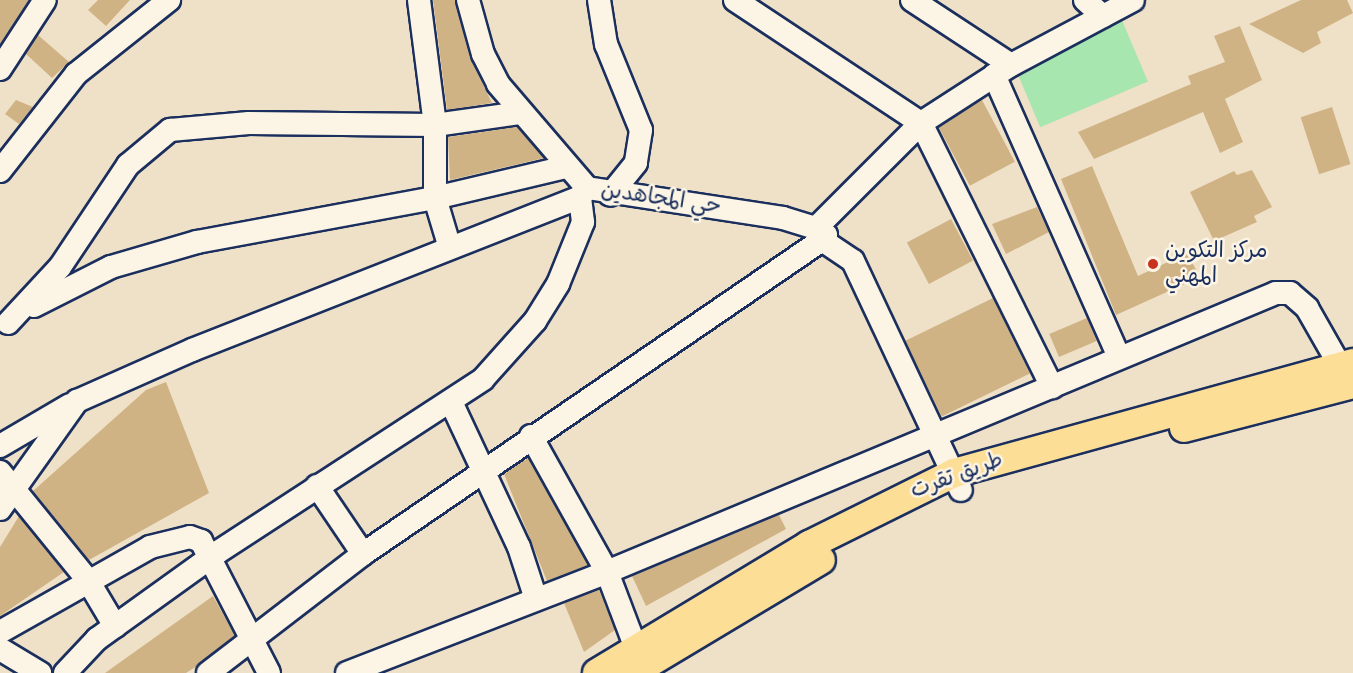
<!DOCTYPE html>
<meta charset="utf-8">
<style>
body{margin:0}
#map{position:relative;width:1353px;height:673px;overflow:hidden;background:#efe1c8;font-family:Mynerve,"Playpen Sans Arabic",sans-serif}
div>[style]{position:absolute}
.green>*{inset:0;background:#a7e6ae;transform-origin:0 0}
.building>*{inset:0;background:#d0b385;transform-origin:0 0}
.roads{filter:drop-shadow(2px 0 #1b2f5e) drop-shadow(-2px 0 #1b2f5e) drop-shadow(0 2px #1b2f5e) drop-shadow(0 -2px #1b2f5e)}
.minor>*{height:22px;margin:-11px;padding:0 11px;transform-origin:11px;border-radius:11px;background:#fcf5e5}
.major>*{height:28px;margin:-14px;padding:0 14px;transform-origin:14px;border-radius:14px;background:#fcde96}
.dots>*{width:16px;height:16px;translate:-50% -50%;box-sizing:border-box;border:3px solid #fcf5e5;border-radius:50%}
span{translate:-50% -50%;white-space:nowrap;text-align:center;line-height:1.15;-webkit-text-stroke:5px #fcf5e5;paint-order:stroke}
.street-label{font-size:22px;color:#1b2f5e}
.poi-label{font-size:22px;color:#1b2f5e}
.left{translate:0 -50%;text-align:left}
</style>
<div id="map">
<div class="green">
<i style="left:1121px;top:18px;width:69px;height:117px;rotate:67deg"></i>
</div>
<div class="building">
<i style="clip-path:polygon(0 0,29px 0,0 44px)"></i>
<i style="clip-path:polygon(98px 0,130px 0,106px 26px,88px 10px)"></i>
<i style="clip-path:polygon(433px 0,455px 0,470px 58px,492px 103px,447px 110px)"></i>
<i style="clip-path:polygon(1301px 0,1347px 0,1353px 13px,1317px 32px,1321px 43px,1303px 53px,1249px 24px)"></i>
<i style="clip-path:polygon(1240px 26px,1262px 80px,1225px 99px,1243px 142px,1220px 153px,1203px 112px,1094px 159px,1078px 132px,1191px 84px,1188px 76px,1225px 62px,1214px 36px)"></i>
<i style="clip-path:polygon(38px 35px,69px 62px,52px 78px,26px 54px)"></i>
<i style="clip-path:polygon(16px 100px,33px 107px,19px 124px,5px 114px)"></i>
<i style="left:982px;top:100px;width:70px;height:51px;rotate:62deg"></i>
<i style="left:1332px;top:107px;width:60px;height:33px;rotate:72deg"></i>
<i style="clip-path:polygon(517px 127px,544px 158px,450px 180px,448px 137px)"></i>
<i style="clip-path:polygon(1092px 166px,1138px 276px,1187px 253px,1200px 277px,1116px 315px,1061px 179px)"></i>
<i style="clip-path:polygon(1252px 170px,1272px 207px,1254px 216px,1257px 222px,1214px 241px,1190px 192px,1234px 171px,1237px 175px)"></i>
<i style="clip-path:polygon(1037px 207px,1049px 232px,1006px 254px,992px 224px)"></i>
<i style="left:951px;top:219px;width:47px;height:50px;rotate:62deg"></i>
<i style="left:993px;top:298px;width:84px;height:98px;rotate:64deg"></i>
<i style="left:1087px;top:318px;width:25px;height:41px;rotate:67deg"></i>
<i style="clip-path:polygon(166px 382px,209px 493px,89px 560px,33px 491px,146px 390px)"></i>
<i style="clip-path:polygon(528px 458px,588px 565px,547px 581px,504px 474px)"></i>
<i style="clip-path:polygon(779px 515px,786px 529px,646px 606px,632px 576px)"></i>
<i style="clip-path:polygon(19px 516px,64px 572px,0 616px,0 547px)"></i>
<i style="clip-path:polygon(599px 590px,615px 630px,584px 652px,564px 603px)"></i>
<i style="clip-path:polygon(213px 596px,235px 636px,197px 666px,186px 673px,105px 673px)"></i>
</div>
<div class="roads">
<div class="minor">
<i style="left:419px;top:0;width:126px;rotate:82.7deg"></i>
<i style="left:435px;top:125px;width:73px;rotate:90deg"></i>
<i style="left:435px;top:198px;width:52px;rotate:73.3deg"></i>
<i style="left:468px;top:0;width:56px;rotate:74.5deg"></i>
<i style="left:483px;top:54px;width:34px;rotate:63deg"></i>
<i style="left:498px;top:84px;width:137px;rotate:49.4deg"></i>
<i style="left:587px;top:188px;width:198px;rotate:8.7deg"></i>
<i style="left:783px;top:218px;width:34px;rotate:17deg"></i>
<i style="left:816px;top:228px;width:12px;rotate:35deg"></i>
<i style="left:826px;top:235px;width:6px;rotate:129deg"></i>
<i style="left:599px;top:0;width:45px;rotate:81deg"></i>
<i style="left:606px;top:44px;width:93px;rotate:67.9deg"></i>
<i style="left:641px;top:130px;width:33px;rotate:99deg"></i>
<i style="left:636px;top:163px;width:41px;rotate:129.1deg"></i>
<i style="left:735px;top:0;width:223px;rotate:33.5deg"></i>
<i style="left:921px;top:123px;width:295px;rotate:63.6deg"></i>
<i style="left:912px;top:0;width:118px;rotate:33.3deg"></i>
<i style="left:1085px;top:0;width:24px;rotate:42deg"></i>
<i style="left:0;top:69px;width:82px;rotate:-56.9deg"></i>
<i style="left:994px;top:75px;width:308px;rotate:66.1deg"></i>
<i style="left:0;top:171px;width:123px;rotate:-51.9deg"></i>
<i style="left:76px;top:74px;width:119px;rotate:-38.5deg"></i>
<i style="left:816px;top:228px;width:148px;rotate:-45deg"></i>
<i style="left:921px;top:123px;width:107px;rotate:-32.8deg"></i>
<i style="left:1011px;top:65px;width:138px;rotate:-28deg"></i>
<i style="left:822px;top:240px;width:37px;rotate:34deg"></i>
<i style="left:853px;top:261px;width:253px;rotate:64.8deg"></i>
<i style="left:34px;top:306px;width:86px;rotate:-26.9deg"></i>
<i style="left:111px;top:267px;width:90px;rotate:-16.2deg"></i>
<i style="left:197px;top:242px;width:242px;rotate:-10.5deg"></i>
<i style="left:435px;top:198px;width:135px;rotate:-13.3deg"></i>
<i style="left:8px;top:323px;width:76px;rotate:-47.1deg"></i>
<i style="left:60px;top:267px;width:123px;rotate:-56.3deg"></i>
<i style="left:128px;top:165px;width:55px;rotate:-39.8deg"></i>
<i style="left:170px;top:130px;width:79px;rotate:-5.1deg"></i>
<i style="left:249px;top:123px;width:186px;rotate:0.6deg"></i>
<i style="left:435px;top:125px;width:85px;rotate:-8.1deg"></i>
<i style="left:451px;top:402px;width:160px;rotate:64.9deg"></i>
<i style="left:519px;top:547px;width:55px;rotate:71.9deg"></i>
<i style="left:531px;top:436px;width:156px;rotate:60.8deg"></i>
<i style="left:607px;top:572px;width:98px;rotate:69.2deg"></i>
<i style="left:0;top:446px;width:81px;rotate:-30.4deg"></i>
<i style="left:0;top:472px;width:138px;rotate:50.9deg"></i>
<i style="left:87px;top:579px;width:55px;rotate:59.2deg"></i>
<i style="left:317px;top:486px;width:82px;rotate:55.9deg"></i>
<i style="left:0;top:509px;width:133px;rotate:-54.5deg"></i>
<i style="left:77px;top:401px;width:126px;rotate:-23.9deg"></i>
<i style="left:192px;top:350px;width:417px;rotate:-21.5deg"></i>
<i style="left:580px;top:197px;width:11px;rotate:-52deg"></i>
<i style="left:0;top:632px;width:172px;rotate:-29.5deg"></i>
<i style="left:150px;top:547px;width:41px;rotate:-14deg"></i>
<i style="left:190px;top:537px;width:12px;rotate:20deg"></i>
<i style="left:201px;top:541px;width:148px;rotate:62.7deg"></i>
<i style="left:0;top:649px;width:47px;rotate:31deg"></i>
<i style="left:65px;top:673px;width:47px;rotate:-46.7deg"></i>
<i style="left:97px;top:639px;width:149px;rotate:-35.7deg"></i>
<i style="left:218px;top:552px;width:316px;rotate:-33.1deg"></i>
<i style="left:483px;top:379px;width:78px;rotate:-48.1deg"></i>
<i style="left:535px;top:321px;width:44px;rotate:-58.1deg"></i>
<i style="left:558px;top:284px;width:67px;rotate:-68deg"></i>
<i style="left:583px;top:222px;width:25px;rotate:-97deg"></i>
<i style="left:208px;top:673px;width:195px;rotate:-37.5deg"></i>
<i style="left:363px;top:554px;width:556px;rotate:-34.38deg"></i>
<i style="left:347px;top:673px;width:279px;rotate:-21.2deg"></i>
<i style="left:607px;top:572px;width:725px;rotate:-22.64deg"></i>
<i style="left:1276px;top:293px;width:14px"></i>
<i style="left:1290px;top:293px;width:23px;rotate:41deg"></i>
<i style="left:1307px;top:308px;width:83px;rotate:60.3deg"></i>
</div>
<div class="major">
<i style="left:1184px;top:428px;width:175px;rotate:-14.6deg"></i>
<i style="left:597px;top:673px;width:248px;rotate:-31.1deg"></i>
<i style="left:809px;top:545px;width:162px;rotate:-26.4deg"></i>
<i style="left:954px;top:473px;width:414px;rotate:-15.4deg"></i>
<i style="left:632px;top:673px;width:220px;rotate:-30.9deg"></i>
</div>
</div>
<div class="dots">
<i style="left:1153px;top:264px;background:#c8321e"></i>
</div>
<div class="street-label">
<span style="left:661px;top:199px;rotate:8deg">حي المجاهدين</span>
<span style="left:957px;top:476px;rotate:-20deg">طريق تقرت</span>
</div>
<div class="poi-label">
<span class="left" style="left:1165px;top:264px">مركز التكوين<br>المهني</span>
</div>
</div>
